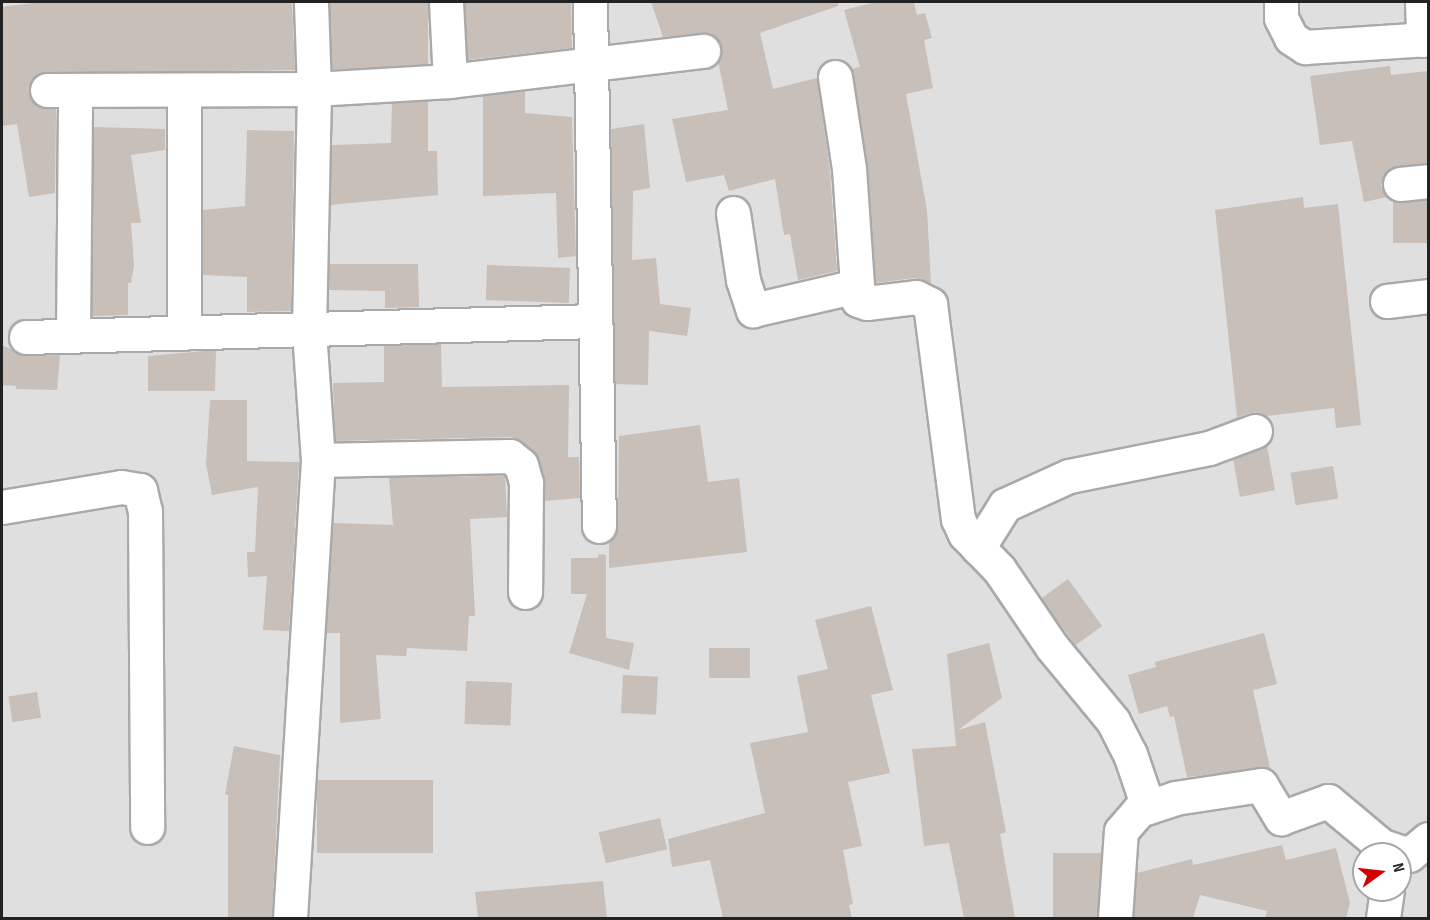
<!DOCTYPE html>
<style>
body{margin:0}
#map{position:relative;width:1430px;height:920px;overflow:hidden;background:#f2efe9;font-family:"Sofia Sans Condensed",sans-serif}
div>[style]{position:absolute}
.residential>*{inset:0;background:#e0dfdf}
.building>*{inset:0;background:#c7bfb8;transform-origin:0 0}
.roads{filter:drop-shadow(2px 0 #a9a9a9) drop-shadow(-2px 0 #a9a9a9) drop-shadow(0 2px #a9a9a9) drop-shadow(0 -2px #a9a9a9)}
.minor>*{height:33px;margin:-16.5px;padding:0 16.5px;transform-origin:16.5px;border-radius:16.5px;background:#fff}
span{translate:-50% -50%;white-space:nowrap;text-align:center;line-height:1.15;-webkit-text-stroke:6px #fff;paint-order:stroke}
.frame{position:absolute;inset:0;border:3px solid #222;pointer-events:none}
.north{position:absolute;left:1352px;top:842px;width:60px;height:60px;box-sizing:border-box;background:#fff;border:2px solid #a7a7a7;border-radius:50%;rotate:75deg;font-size:16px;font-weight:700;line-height:24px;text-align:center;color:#222}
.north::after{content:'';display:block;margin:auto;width:21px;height:27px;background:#d40000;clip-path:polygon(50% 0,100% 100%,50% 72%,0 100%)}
</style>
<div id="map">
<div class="residential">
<i style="clip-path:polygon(evenodd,2px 2px,1428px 2px,1428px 918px,2px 918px,2px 2px,1364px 854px,1400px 854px,1400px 890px,1364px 890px,1364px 854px)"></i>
</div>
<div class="building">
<i style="clip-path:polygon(40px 2px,292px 2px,295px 70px,38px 74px,31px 81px,31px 99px,38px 106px,56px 109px,55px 193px,29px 197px,17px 124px,2px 126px,2px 7px)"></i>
<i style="left:330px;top:2px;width:98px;height:67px"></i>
<i style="clip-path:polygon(465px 2px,571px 2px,572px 48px,468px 60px)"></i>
<i style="clip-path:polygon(651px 2px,838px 2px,838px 6px,760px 33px,773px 89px,817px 78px,830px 170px,837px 271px,798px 280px,790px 234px,784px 235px,775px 179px,729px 191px,724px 175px,686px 182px,672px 119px,728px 110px,718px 61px,721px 48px,710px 34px,663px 37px)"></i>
<i style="clip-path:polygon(876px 2px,914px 2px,917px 15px,925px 13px,932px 38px,924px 40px,933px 88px,906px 94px,927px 210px,931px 283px,914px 278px,876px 283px,868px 167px,851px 69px,860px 67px,844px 10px)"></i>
<i style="clip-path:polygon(1390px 66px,1391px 75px,1428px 71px,1428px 163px,1389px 169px,1381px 185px,1387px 197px,1364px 202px,1352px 141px,1320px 145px,1310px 76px)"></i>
<i style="clip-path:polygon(525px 91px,525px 113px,572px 117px,576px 256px,558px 258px,556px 193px,483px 196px,483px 96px)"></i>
<i style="clip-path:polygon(428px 101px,428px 151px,437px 151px,438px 195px,330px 205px,332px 145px,391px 143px,392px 103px)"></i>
<i style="clip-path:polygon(644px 124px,650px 188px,633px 191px,632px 260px,656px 258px,660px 304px,691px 308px,687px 336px,649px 331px,648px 385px,615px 384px,611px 129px)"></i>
<i style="clip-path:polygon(93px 127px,165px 129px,165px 150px,131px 155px,141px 223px,131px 223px,134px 266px,131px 283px,128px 283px,128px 315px,92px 316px)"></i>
<i style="clip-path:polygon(247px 130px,294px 131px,291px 311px,247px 312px,247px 277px,203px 275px,203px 210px,245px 206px)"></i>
<i style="clip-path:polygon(1303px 197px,1304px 208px,1338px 204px,1361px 425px,1336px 428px,1334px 408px,1265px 416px,1249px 413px,1226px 422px,1237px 417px,1215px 210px)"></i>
<i style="left:1428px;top:200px;width:43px;height:35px;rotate:90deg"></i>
<i style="clip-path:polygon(329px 264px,418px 264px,419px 307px,385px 308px,385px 291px,329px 290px)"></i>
<i style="left:570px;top:268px;width:35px;height:83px;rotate:92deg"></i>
<i style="clip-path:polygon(441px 344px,442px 387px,569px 385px,568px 457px,579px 457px,580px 498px,545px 501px,539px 459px,522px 441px,510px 437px,335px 441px,333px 383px,384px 382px,384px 346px)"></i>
<i style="clip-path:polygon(2px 345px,26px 356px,60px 355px,57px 390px,16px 389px,16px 386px,2px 385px)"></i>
<i style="clip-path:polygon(216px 350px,215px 391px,148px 391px,148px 356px)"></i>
<i style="clip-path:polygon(210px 400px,247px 400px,247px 461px,299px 462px,289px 631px,263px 630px,267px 576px,248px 577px,247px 552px,255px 552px,258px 487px,212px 495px,206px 464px)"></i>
<i style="clip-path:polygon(700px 425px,708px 482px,739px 478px,747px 552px,609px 568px,609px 542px,618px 526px,619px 436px)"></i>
<i style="clip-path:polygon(1267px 445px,1275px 490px,1240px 497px,1233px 459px)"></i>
<i style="left:1333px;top:466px;width:33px;height:43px;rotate:81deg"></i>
<i style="clip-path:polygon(505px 476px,507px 517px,470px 519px,475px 616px,469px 616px,467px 651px,407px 648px,406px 656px,376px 655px,381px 719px,340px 723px,340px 633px,326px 633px,333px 523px,393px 525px,389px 477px)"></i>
<i style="clip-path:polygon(599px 554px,606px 555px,606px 638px,634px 643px,629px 670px,569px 653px,587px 594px,571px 594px,571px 558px,598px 558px)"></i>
<i style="left:1068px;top:579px;width:58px;height:33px;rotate:54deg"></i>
<i style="clip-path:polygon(871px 606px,893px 690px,871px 695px,890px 773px,848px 782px,862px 846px,843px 850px,853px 904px,849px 905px,852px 918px,723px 918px,710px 860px,672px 867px,668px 839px,765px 813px,750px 743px,808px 732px,797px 676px,828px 669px,815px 620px)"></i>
<i style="clip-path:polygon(1264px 633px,1277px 684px,1253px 690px,1270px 768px,1187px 777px,1174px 716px,1170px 717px,1167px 706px,1139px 714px,1128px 675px,1156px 667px,1155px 662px)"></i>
<i style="clip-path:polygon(989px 643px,1002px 698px,958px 730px,985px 722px,1006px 832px,1000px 834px,1015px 918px,964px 918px,949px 843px,924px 846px,912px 749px,956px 746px,947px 654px)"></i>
<i style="left:709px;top:648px;width:41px;height:30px"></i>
<i style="left:623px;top:675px;width:35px;height:38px;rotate:3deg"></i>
<i style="left:466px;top:681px;width:46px;height:43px;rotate:2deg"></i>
<i style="left:37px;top:692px;width:26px;height:29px;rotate:81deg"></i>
<i style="clip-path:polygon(234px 746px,280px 755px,272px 918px,228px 918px,228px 795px,225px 794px)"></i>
<i style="left:433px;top:780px;width:73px;height:116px;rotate:90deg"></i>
<i style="left:660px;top:818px;width:32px;height:63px;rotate:77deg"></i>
<i style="clip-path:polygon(1282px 845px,1286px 860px,1336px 848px,1350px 903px,1346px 918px,1265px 918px,1267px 911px,1200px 895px,1193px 918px,1134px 918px,1137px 873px,1192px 859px,1193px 865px)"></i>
<i style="left:1053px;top:853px;width:48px;height:65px"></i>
<i style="clip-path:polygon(603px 881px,607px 918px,478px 918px,475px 892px)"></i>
</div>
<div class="roads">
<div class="minor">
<i style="left:446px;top:2px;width:79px;rotate:87.1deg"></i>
<i style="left:590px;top:2px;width:524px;rotate:89.02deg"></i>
<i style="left:1281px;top:2px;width:16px;rotate:90deg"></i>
<i style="left:1281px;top:18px;width:22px;rotate:63deg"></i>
<i style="left:1291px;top:38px;width:17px;rotate:33deg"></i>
<i style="left:1305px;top:47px;width:123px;rotate:-3.7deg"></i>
<i style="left:1422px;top:2px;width:38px;rotate:88deg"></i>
<i style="left:835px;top:77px;width:92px;rotate:81.3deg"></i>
<i style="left:849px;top:168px;width:118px;rotate:86.1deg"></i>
<i style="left:47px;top:90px;width:267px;rotate:-0.2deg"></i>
<i style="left:314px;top:89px;width:136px;rotate:-3.4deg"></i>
<i style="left:450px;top:81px;width:255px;rotate:-6.8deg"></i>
<i style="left:1400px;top:184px;width:28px;rotate:-6deg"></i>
<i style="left:733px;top:213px;width:68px;rotate:81.5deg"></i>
<i style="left:743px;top:280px;width:32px;rotate:72deg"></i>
<i style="left:753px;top:310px;width:107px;rotate:-13deg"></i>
<i style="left:857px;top:286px;width:14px;rotate:86deg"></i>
<i style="left:858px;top:300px;width:9px;rotate:18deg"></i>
<i style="left:867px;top:303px;width:49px;rotate:-7deg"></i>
<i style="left:916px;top:297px;width:16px;rotate:27deg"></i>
<i style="left:930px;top:304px;width:217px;rotate:82.6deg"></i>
<i style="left:958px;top:519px;width:17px;rotate:65deg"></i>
<i style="left:965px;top:534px;width:49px;rotate:45.8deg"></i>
<i style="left:999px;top:569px;width:94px;rotate:55.8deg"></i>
<i style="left:1052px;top:647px;width:96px;rotate:50.5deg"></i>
<i style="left:1113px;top:721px;width:37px;rotate:63deg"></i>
<i style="left:1130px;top:754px;width:56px;rotate:71.2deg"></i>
<i style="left:1387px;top:301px;width:41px;rotate:-7deg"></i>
<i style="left:184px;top:333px;width:242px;rotate:-90deg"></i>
<i style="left:73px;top:336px;width:246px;rotate:-89.5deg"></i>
<i style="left:26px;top:337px;width:569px;rotate:-1.61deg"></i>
<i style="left:318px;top:460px;width:192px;rotate:-1.2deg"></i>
<i style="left:510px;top:456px;width:14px;rotate:39deg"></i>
<i style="left:521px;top:465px;width:19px;rotate:74deg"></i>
<i style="left:526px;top:483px;width:109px;rotate:90.5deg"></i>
<i style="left:2px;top:507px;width:121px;rotate:-9.5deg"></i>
<i style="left:121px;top:487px;width:19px;rotate:9deg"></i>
<i style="left:140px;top:490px;width:22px;rotate:77deg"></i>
<i style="left:145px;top:511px;width:316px;rotate:89.6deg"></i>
<i style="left:978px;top:548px;width:51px;rotate:-57.9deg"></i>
<i style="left:1005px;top:505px;width:70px;rotate:-24.4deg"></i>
<i style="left:1069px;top:476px;width:143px;rotate:-11.3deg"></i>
<i style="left:1209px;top:448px;width:49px;rotate:-20.3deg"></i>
<i style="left:290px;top:918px;width:459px;rotate:-86.5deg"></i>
<i style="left:318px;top:460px;width:130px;rotate:-94deg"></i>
<i style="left:309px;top:330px;width:241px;rotate:-88.8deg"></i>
<i style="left:314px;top:89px;width:87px;rotate:-92deg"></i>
<i style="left:1115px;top:918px;width:87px;rotate:-86.1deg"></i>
<i style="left:1121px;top:831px;width:28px;rotate:-49deg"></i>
<i style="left:1139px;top:810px;width:38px;rotate:-18deg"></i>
<i style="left:1175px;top:798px;width:87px;rotate:-8.6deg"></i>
<i style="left:1261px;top:785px;width:39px;rotate:59deg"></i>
<i style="left:1281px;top:818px;width:50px;rotate:-19.9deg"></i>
<i style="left:1328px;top:801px;width:70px;rotate:39.8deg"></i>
<i style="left:1382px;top:846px;width:28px;rotate:18deg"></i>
<i style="left:1409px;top:855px;width:25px;rotate:-40deg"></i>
<i style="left:1383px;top:918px;width:28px;rotate:-82deg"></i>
</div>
</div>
<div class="frame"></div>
<div class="north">N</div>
</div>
